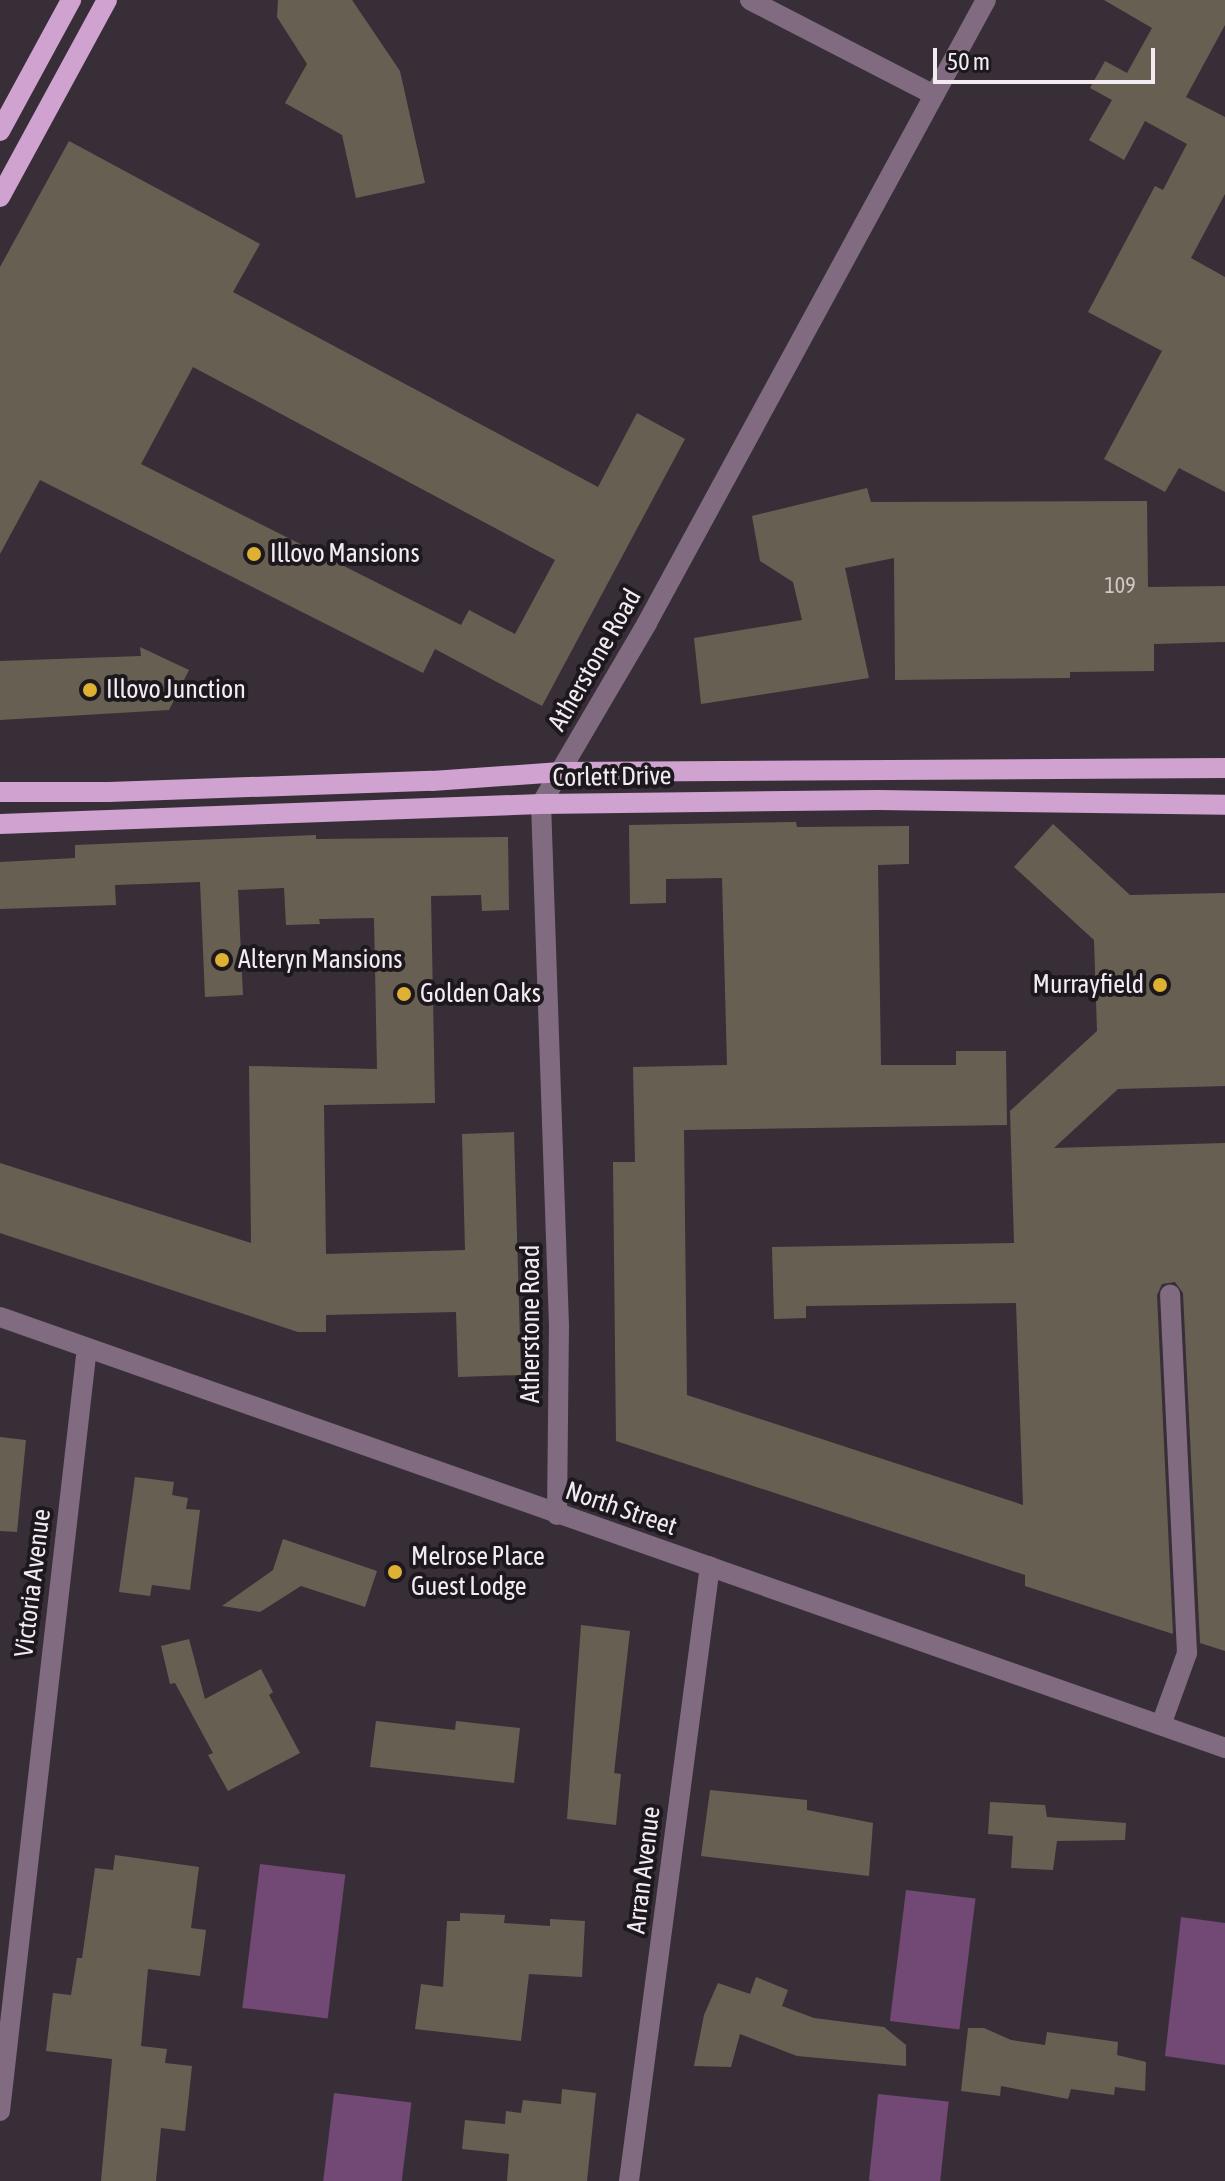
<!DOCTYPE html>
<style>
body{margin:0}
#map{position:relative;width:1225px;height:2181px;overflow:hidden;background:#382e38;font-family:"Asap Condensed",sans-serif}
div>[style]{position:absolute}
.green>*{inset:0;background:#724874;transform-origin:0 0}
.building>*{inset:0;background:#676052}
.minor>*{height:20px;margin:-10px;padding:0 10px;transform-origin:10px;border-radius:10px;background:#816b81}
.major>*{height:20px;margin:-10px;padding:0 10px;transform-origin:10px;border-radius:10px;background:#cfa2d0}
.dots>*{width:22px;height:22px;translate:-50% -50%;box-sizing:border-box;border:4px solid #1d181d;border-radius:50%}
span{translate:-50% -50%;white-space:nowrap;text-align:center;line-height:1.15;-webkit-text-stroke:8px #1d181d;paint-order:stroke}
.number-label{font-size:22px;color:#cfc8ca}
.number-label span{-webkit-text-stroke-width:0}
.poi-label{font-size:26px;color:#f2ebf2}
.left{translate:0 -50%;text-align:left}
.right{translate:-100% -50%;text-align:right}
.street-label{font-size:26px;color:#f2ebf2}
.scale{position:absolute;left:933px;top:48px;width:222px;height:36px;box-sizing:border-box;border:4px solid #f2ebf2;border-top:0;padding-left:10px;font-size:24px;line-height:28px;white-space:nowrap;color:#f2ebf2;-webkit-text-stroke:6px #1d181d;paint-order:stroke}
</style>
<div id="map">
<div class="green">
<i style="left:260px;top:1864px;width:86px;height:145px;rotate:7deg"></i>
<i style="left:906px;top:1890px;width:70px;height:132px;rotate:7deg"></i>
<i style="clip-path:polygon(1181px 1917px,1225px 1923px,1225px 2065px,1165px 2056px)"></i>
<i style="left:334px;top:2093px;width:78px;height:89px;rotate:7deg"></i>
<i style="left:878px;top:2094px;width:71px;height:87px;rotate:6deg"></i>
</div>
<div class="building">
<i style="clip-path:polygon(278px 0,352px 0,400px 71px,425px 183px,356px 198px,342px 135px,285px 103px,307px 64px,277px 17px)"></i>
<i style="clip-path:polygon(1104px 0,1225px 0,1225px 25px,1186px 97px,1225px 117px,1225px 194px,1191px 258px,1225px 277px,1225px 492px,1179px 468px,1165px 492px,1104px 459px,1162px 351px,1088px 312px,1155px 186px,1163px 190px,1187px 144px,1145px 121px,1124px 160px,1089px 140px,1112px 100px,1090px 88px,1105px 61px,1127px 73px,1152px 28px)"></i>
<i style="clip-path:polygon(evenodd,69px 141px,260px 244px,233px 292px,598px 487px,637px 413px,685px 439px,542px 706px,435px 649px,423px 673px,40px 480px,0 554px,0 267px,69px 141px,193px 367px,555px 560px,515px 634px,469px 610px,461px 625px,141px 464px,193px 367px)"></i>
<i style="clip-path:polygon(867px 488px,871px 502px,1147px 501px,1148px 587px,1225px 586px,1225px 642px,1154px 644px,1154px 671px,1070px 672px,1070px 678px,895px 680px,894px 558px,845px 568px,869px 678px,701px 704px,694px 638px,802px 620px,793px 582px,760px 561px,752px 516px)"></i>
<i style="clip-path:polygon(140px 647px,189px 670px,169px 710px,0 720px,0 661px,141px 656px)"></i>
<i style="clip-path:polygon(796px 822px,797px 827px,909px 826px,909px 864px,878px 865px,881px 1065px,956px 1065px,956px 1051px,1006px 1051px,1007px 1125px,684px 1130px,687px 1395px,1023px 1505px,1016px 1303px,806px 1306px,806px 1318px,774px 1319px,772px 1247px,1014px 1243px,1010px 1111px,1097px 1031px,1094px 940px,1014px 867px,1053px 824px,1130px 895px,1225px 893px,1225px 1086px,1118px 1089px,1054px 1148px,1225px 1143px,1225px 1651px,1200px 1643px,1183px 1293px,1175px 1282px,1162px 1284px,1157px 1295px,1173px 1634px,1025px 1586px,1025px 1575px,616px 1441px,613px 1162px,635px 1162px,633px 1067px,727px 1065px,722px 878px,666px 879px,666px 903px,630px 904px,629px 825px)"></i>
<i style="clip-path:polygon(316px 835px,316px 839px,508px 837px,509px 910px,482px 911px,481px 895px,431px 896px,435px 1103px,324px 1105px,326px 1254px,465px 1250px,462px 1134px,514px 1132px,521px 1375px,458px 1377px,456px 1312px,326px 1315px,326px 1332px,298px 1332px,0 1233px,0 1163px,251px 1243px,249px 1066px,377px 1069px,374px 918px,319px 919px,320px 924px,286px 925px,284px 888px,238px 890px,243px 995px,205px 997px,200px 882px,115px 885px,116px 905px,0 909px,0 862px,75px 858px,75px 845px)"></i>
<i style="clip-path:polygon(0 1437px,26px 1440px,17px 1532px,0 1531px)"></i>
<i style="clip-path:polygon(135px 1477px,174px 1482px,172px 1495px,188px 1498px,186px 1509px,200px 1510px,190px 1590px,152px 1585px,150px 1596px,119px 1592px)"></i>
<i style="clip-path:polygon(283px 1539px,377px 1571px,365px 1607px,301px 1586px,260px 1612px,222px 1606px,273px 1570px)"></i>
<i style="clip-path:polygon(581px 1625px,630px 1631px,614px 1773px,621px 1774px,616px 1825px,567px 1819px)"></i>
<i style="clip-path:polygon(189px 1639px,205px 1699px,261px 1669px,273px 1692px,269px 1695px,300px 1753px,228px 1791px,208px 1755px,213px 1753px,175px 1683px,170px 1684px,161px 1646px)"></i>
<i style="clip-path:polygon(376px 1721px,455px 1730px,456px 1721px,520px 1728px,514px 1783px,370px 1767px)"></i>
<i style="clip-path:polygon(710px 1790px,807px 1800px,807px 1810px,873px 1823px,869px 1876px,701px 1856px)"></i>
<i style="clip-path:polygon(990px 1802px,1045px 1805px,1047px 1817px,1126px 1823px,1125px 1840px,1057px 1841px,1053px 1870px,1011px 1868px,1013px 1836px,988px 1834px)"></i>
<i style="clip-path:polygon(115px 1855px,199px 1867px,191px 1928px,206px 1930px,200px 1976px,148px 1969px,141px 2046px,167px 2049px,165px 2063px,192px 2066px,185px 2131px,161px 2128px,156px 2181px,101px 2181px,112px 2059px,46px 2051px,53px 1993px,71px 1995px,77px 1958px,82px 1958px,95px 1868px,113px 1870px)"></i>
<i style="clip-path:polygon(460px 1913px,505px 1915px,504px 1923px,550px 1926px,550px 1919px,585px 1921px,582px 1977px,529px 1974px,521px 2041px,415px 2029px,421px 1984px,443px 1987px,447px 1921px,460px 1921px)"></i>
<i style="clip-path:polygon(756px 1977px,788px 1990px,782px 2006px,814px 2018px,884px 2027px,906px 2045px,906px 2066px,797px 2056px,740px 2034px,731px 2067px,694px 2066px,704px 2015px,718px 1983px,750px 1994px)"></i>
<i style="clip-path:polygon(968px 2028px,984px 2028px,1011px 2040px,1045px 2045px,1047px 2032px,1118px 2042px,1117px 2055px,1146px 2062px,1145px 2091px,1115px 2087px,1114px 2095px,1071px 2089px,1068px 2099px,1001px 2086px,1000px 2096px,961px 2091px)"></i>
<i style="clip-path:polygon(562px 2089px,596px 2093px,587px 2181px,507px 2181px,509px 2154px,462px 2149px,465px 2120px,505px 2124px,506px 2111px,521px 2113px,523px 2100px,561px 2104px)"></i>
</div>
<div class="minor">
<i style="left:750px;top:0;width:207px;rotate:27.3deg"></i>
<i style="left:0;top:1317px;width:1299px;rotate:19.38deg"></i>
<i style="left:557px;top:1515px;width:189px;rotate:-89.4deg"></i>
<i style="left:559px;top:1326px;width:522px;rotate:-91.97deg"></i>
<i style="left:541px;top:804px;width:210px;rotate:-59.6deg"></i>
<i style="left:647px;top:623px;width:709px;rotate:-61.45deg"></i>
<i style="left:1161px;top:1725px;width:77px;rotate:-70.1deg"></i>
<i style="left:1187px;top:1653px;width:359px;rotate:-92.7deg"></i>
<i style="left:0;top:2111px;width:768px;rotate:-83.5deg"></i>
<i style="left:629px;top:2181px;width:620px;rotate:-82.5deg"></i>
</div>
<div class="major">
<i style="left:0;top:131px;width:149px;rotate:-61.5deg"></i>
<i style="left:0;top:197px;width:224px;rotate:-61.5deg"></i>
<i style="left:0;top:792px;width:109px"></i>
<i style="left:109px;top:792px;width:323px;rotate:-2deg"></i>
<i style="left:432px;top:781px;width:129px;rotate:-4deg"></i>
<i style="left:561px;top:772px;width:664px;rotate:-0.35deg"></i>
<i style="left:0;top:824px;width:541px;rotate:-2.12deg"></i>
<i style="left:541px;top:804px;width:337px;rotate:-0.7deg"></i>
<i style="left:878px;top:800px;width:347px;rotate:0.8deg"></i>
</div>
<div class="dots">
<i style="left:254px;top:554px;background:#deb133"></i>
<i style="left:90px;top:690px;background:#deb133"></i>
<i style="left:222px;top:960px;background:#deb133"></i>
<i style="left:1160px;top:985px;background:#deb133"></i>
<i style="left:404px;top:994px;background:#deb133"></i>
<i style="left:395px;top:1572px;background:#deb133"></i>
</div>
<div class="number-label">
<span style="left:1120px;top:586px">109</span>
</div>
<div class="poi-label">
<span class="left" style="left:270px;top:554px">Illovo Mansions</span>
<span class="left" style="left:106px;top:690px">Illovo Junction</span>
<span class="left" style="left:238px;top:960px">Alteryn Mansions</span>
<span class="right" style="left:1144px;top:985px">Murrayfield</span>
<span class="left" style="left:420px;top:994px">Golden Oaks</span>
<span class="left" style="left:411px;top:1572px">Melrose Place<br>Guest Lodge</span>
</div>
<div class="street-label">
<span style="left:595px;top:660px;rotate:-60deg">Atherstone Road</span>
<span style="left:612px;top:777px;rotate:-1deg">Corlett Drive</span>
<span style="left:531px;top:1324px;rotate:-90deg">Atherstone Road</span>
<span style="left:621px;top:1509px;rotate:19deg">North Street</span>
<span style="left:33px;top:1583px;rotate:-83deg">Victoria Avenue</span>
<span style="left:644px;top:1870px;rotate:-83deg">Arran Avenue</span>
</div>
<div class="scale">50 m</div>
</div>
